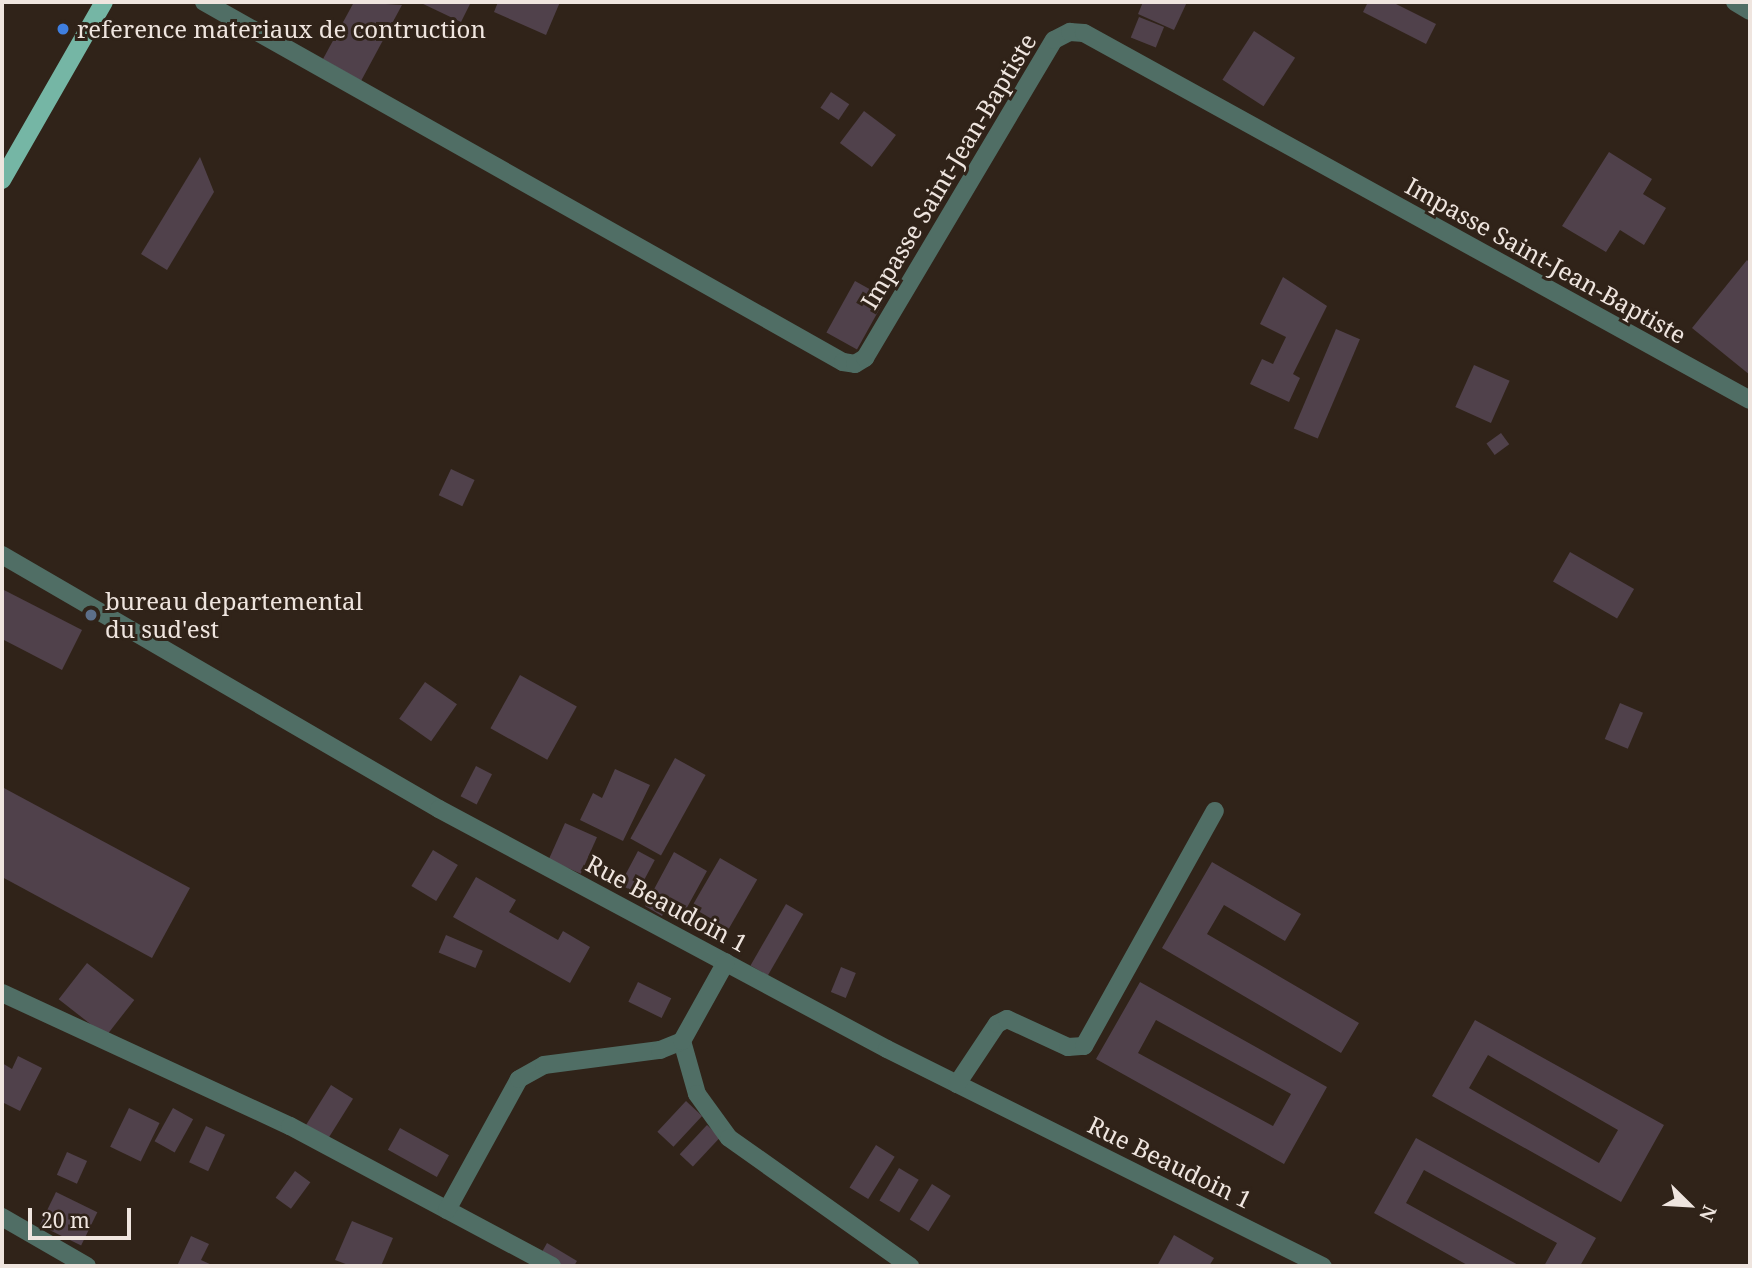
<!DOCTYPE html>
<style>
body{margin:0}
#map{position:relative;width:1752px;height:1268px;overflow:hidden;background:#302319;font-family:"Noto Serif",serif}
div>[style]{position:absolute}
.building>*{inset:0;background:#50414b;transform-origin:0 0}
.minor>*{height:18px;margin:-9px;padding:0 9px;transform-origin:9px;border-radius:9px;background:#506e65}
.major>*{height:18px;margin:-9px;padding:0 9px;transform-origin:9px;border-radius:9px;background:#75b6a5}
.dots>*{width:19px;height:19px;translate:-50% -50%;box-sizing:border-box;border:4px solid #302319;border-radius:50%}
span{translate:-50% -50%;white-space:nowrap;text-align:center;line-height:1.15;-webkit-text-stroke:6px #302319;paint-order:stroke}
.poi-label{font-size:24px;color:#efe5df}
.left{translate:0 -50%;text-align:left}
.street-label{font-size:24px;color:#efe5df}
.frame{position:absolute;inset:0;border:4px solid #efe5df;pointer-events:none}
.north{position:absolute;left:1654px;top:1170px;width:70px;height:70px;-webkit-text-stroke:5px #302319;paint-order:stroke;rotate:114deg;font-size:19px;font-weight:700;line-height:28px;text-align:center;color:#efe5df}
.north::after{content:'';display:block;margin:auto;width:24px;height:32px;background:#efe5df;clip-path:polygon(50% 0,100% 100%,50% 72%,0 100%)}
.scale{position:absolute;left:28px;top:1208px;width:103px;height:32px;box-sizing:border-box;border:4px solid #efe5df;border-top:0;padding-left:9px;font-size:21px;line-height:24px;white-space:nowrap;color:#efe5df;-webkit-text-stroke:5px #302319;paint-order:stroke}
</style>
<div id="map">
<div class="building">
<i style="clip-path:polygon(354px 2px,402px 5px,361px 81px,323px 59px)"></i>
<i style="clip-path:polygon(419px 2px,471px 2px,461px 22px)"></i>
<i style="clip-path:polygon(498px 2px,560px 2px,546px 35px,494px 12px)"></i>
<i style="clip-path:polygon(1143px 2px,1187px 2px,1174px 30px,1138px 14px)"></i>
<i style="clip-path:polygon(1368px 2px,1392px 2px,1436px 24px,1426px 44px,1363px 12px)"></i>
<i style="left:1139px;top:17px;width:27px;height:22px;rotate:22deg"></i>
<i style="left:1254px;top:31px;width:49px;height:58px;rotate:33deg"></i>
<i style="left:831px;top:92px;width:22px;height:19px;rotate:34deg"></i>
<i style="left:864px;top:111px;width:40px;height:40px;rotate:37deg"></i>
<i style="clip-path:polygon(1609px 152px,1652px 179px,1643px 194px,1666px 208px,1644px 245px,1620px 230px,1606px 252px,1562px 226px)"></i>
<i style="clip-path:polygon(200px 157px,214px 192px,167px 270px,141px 254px)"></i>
<i style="clip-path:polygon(1747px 260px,1750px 263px,1750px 375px,1692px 328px)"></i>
<i style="clip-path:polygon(1283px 277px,1327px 306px,1293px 374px,1300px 378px,1289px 402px,1250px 384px,1262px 359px,1273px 364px,1286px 337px,1260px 324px)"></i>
<i style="left:855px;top:281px;width:35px;height:59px;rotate:29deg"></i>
<i style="left:1336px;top:329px;width:26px;height:108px;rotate:23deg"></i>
<i style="left:1474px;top:365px;width:39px;height:46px;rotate:24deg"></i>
<i style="left:1501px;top:433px;width:14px;height:18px;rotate:54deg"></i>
<i style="left:451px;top:469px;width:26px;height:29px;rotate:25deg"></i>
<i style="left:1570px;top:552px;width:74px;height:34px;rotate:30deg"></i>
<i style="clip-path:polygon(2px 589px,82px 630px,62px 670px,2px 639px)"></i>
<i style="left:520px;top:675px;width:65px;height:61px;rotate:29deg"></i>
<i style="left:425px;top:682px;width:39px;height:45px;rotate:35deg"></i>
<i style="left:1620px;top:703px;width:25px;height:39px;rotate:23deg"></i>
<i style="left:675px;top:758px;width:35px;height:92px;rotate:29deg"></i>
<i style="left:476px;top:766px;width:18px;height:34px;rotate:27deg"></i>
<i style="clip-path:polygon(615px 769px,650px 785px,623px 841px,580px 820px,593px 793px,602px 798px)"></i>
<i style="clip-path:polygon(2px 787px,190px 888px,152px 958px,2px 877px)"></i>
<i style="left:565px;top:823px;width:35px;height:40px;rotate:24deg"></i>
<i style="left:433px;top:850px;width:29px;height:42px;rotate:31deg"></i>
<i style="left:638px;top:851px;width:19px;height:38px;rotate:28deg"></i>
<i style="clip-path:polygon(674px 852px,707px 871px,684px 913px,668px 905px,662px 916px,645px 906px)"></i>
<i style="left:720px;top:858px;width:43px;height:57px;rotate:30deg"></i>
<i style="clip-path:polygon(1212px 862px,1301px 914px,1285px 941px,1224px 905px,1207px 934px,1359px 1023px,1341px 1053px,1162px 948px)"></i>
<i style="clip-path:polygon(476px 877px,516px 900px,509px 912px,558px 940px,563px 931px,590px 947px,570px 983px,453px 917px)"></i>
<i style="left:786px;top:904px;width:20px;height:71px;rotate:30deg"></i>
<i style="left:446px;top:935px;width:40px;height:19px;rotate:23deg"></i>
<i style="left:87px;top:963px;width:60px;height:46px;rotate:38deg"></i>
<i style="left:841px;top:967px;width:16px;height:27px;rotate:22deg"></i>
<i style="left:638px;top:982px;width:37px;height:22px;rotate:26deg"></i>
<i style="clip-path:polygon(evenodd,1140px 982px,1327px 1087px,1284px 1164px,1096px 1059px,1140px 982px,1156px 1020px,1291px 1094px,1273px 1126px,1138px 1053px,1156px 1020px)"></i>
<i style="clip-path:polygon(evenodd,1475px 1020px,1664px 1125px,1621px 1202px,1432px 1096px,1475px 1020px,1488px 1055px,1618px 1130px,1599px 1163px,1469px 1088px,1488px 1055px)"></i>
<i style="clip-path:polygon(18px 1056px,42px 1068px,20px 1111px,2px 1102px,2px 1063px,12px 1069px)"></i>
<i style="left:331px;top:1085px;width:26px;height:51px;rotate:32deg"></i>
<i style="left:686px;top:1101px;width:22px;height:42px;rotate:43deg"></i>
<i style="left:129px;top:1108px;width:34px;height:43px;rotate:26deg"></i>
<i style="left:173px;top:1108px;width:23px;height:38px;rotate:29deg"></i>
<i style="left:707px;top:1125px;width:18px;height:40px;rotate:43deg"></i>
<i style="left:206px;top:1126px;width:21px;height:40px;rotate:25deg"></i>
<i style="left:400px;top:1128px;width:56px;height:25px;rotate:29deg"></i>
<i style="clip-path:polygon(1416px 1138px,1596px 1238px,1580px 1266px,1544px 1266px,1557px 1243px,1424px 1170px,1406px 1203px,1520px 1266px,1469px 1266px,1374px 1213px)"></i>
<i style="left:876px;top:1145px;width:22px;height:50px;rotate:32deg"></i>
<i style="left:67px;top:1152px;width:22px;height:25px;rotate:24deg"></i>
<i style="left:899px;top:1168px;width:23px;height:38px;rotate:31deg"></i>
<i style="left:295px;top:1171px;width:19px;height:33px;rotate:36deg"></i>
<i style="left:932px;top:1184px;width:22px;height:42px;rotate:32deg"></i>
<i style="left:56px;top:1192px;width:46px;height:37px;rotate:26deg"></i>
<i style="clip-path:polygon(352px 1221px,393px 1238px,381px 1266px,351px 1266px,335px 1260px)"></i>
<i style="clip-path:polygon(1174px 1235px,1214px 1258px,1209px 1266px,1157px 1266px)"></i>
<i style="clip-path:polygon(191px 1236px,209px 1244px,201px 1260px,214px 1266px,177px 1266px)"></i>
<i style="clip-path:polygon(547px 1243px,577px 1261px,574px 1266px,534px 1266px)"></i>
</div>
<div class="minor">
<i style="left:204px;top:2px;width:733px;rotate:29.4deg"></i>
<i style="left:843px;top:362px;width:12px;rotate:9deg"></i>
<i style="left:855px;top:364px;width:12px;rotate:-31deg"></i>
<i style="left:865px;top:358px;width:370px;rotate:-59.3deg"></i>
<i style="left:1054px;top:40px;width:18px;rotate:-27deg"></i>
<i style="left:1070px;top:32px;width:14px;rotate:4deg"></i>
<i style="left:1084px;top:33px;width:760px;rotate:28.86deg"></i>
<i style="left:1735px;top:2px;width:17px;rotate:31deg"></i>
<i style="left:2px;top:555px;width:505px;rotate:30.17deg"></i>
<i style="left:439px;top:809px;width:508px;rotate:28.18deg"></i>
<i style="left:887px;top:1049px;width:487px;rotate:26.5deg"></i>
<i style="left:2px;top:993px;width:317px;rotate:24.8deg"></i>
<i style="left:290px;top:1126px;width:297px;rotate:28.1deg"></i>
<i style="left:682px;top:1041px;width:55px;rotate:74.2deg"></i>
<i style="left:697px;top:1094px;width:54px;rotate:54deg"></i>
<i style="left:729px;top:1138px;width:222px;rotate:35.3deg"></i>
<i style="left:957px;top:1084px;width:72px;rotate:-56.3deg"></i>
<i style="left:997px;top:1024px;width:11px;rotate:-27deg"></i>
<i style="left:1007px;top:1019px;width:67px;rotate:24.7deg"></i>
<i style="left:1068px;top:1047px;width:16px;rotate:-4deg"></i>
<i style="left:1084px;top:1046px;width:269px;rotate:-60.9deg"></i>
<i style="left:447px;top:1210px;width:149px;rotate:-61.2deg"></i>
<i style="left:519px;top:1079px;width:29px;rotate:-29deg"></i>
<i style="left:544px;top:1065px;width:117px;rotate:-7.4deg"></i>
<i style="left:660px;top:1050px;width:24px;rotate:-22deg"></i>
<i style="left:682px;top:1041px;width:90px;rotate:-60.9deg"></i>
<i style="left:2px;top:1217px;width:98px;rotate:30deg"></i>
</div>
<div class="major">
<i style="left:2px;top:180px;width:205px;rotate:-60.2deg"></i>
</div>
<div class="dots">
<i style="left:63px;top:29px;background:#3f7fe0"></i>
<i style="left:91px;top:615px;background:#5c6f8a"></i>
</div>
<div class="poi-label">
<span class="left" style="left:77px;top:29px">reference materiaux de contruction</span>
<span class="left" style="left:105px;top:615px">bureau departemental<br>du sud'est</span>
</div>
<div class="street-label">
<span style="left:948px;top:171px;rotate:-59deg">Impasse Saint-Jean-Baptiste</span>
<span style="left:1546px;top:260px;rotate:29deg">Impasse Saint-Jean-Baptiste</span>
<span style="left:667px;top:903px;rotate:28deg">Rue Beaudoin 1</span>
<span style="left:1170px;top:1162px;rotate:26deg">Rue Beaudoin 1</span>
</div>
<div class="frame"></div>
<div class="north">N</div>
<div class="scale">20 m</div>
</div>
